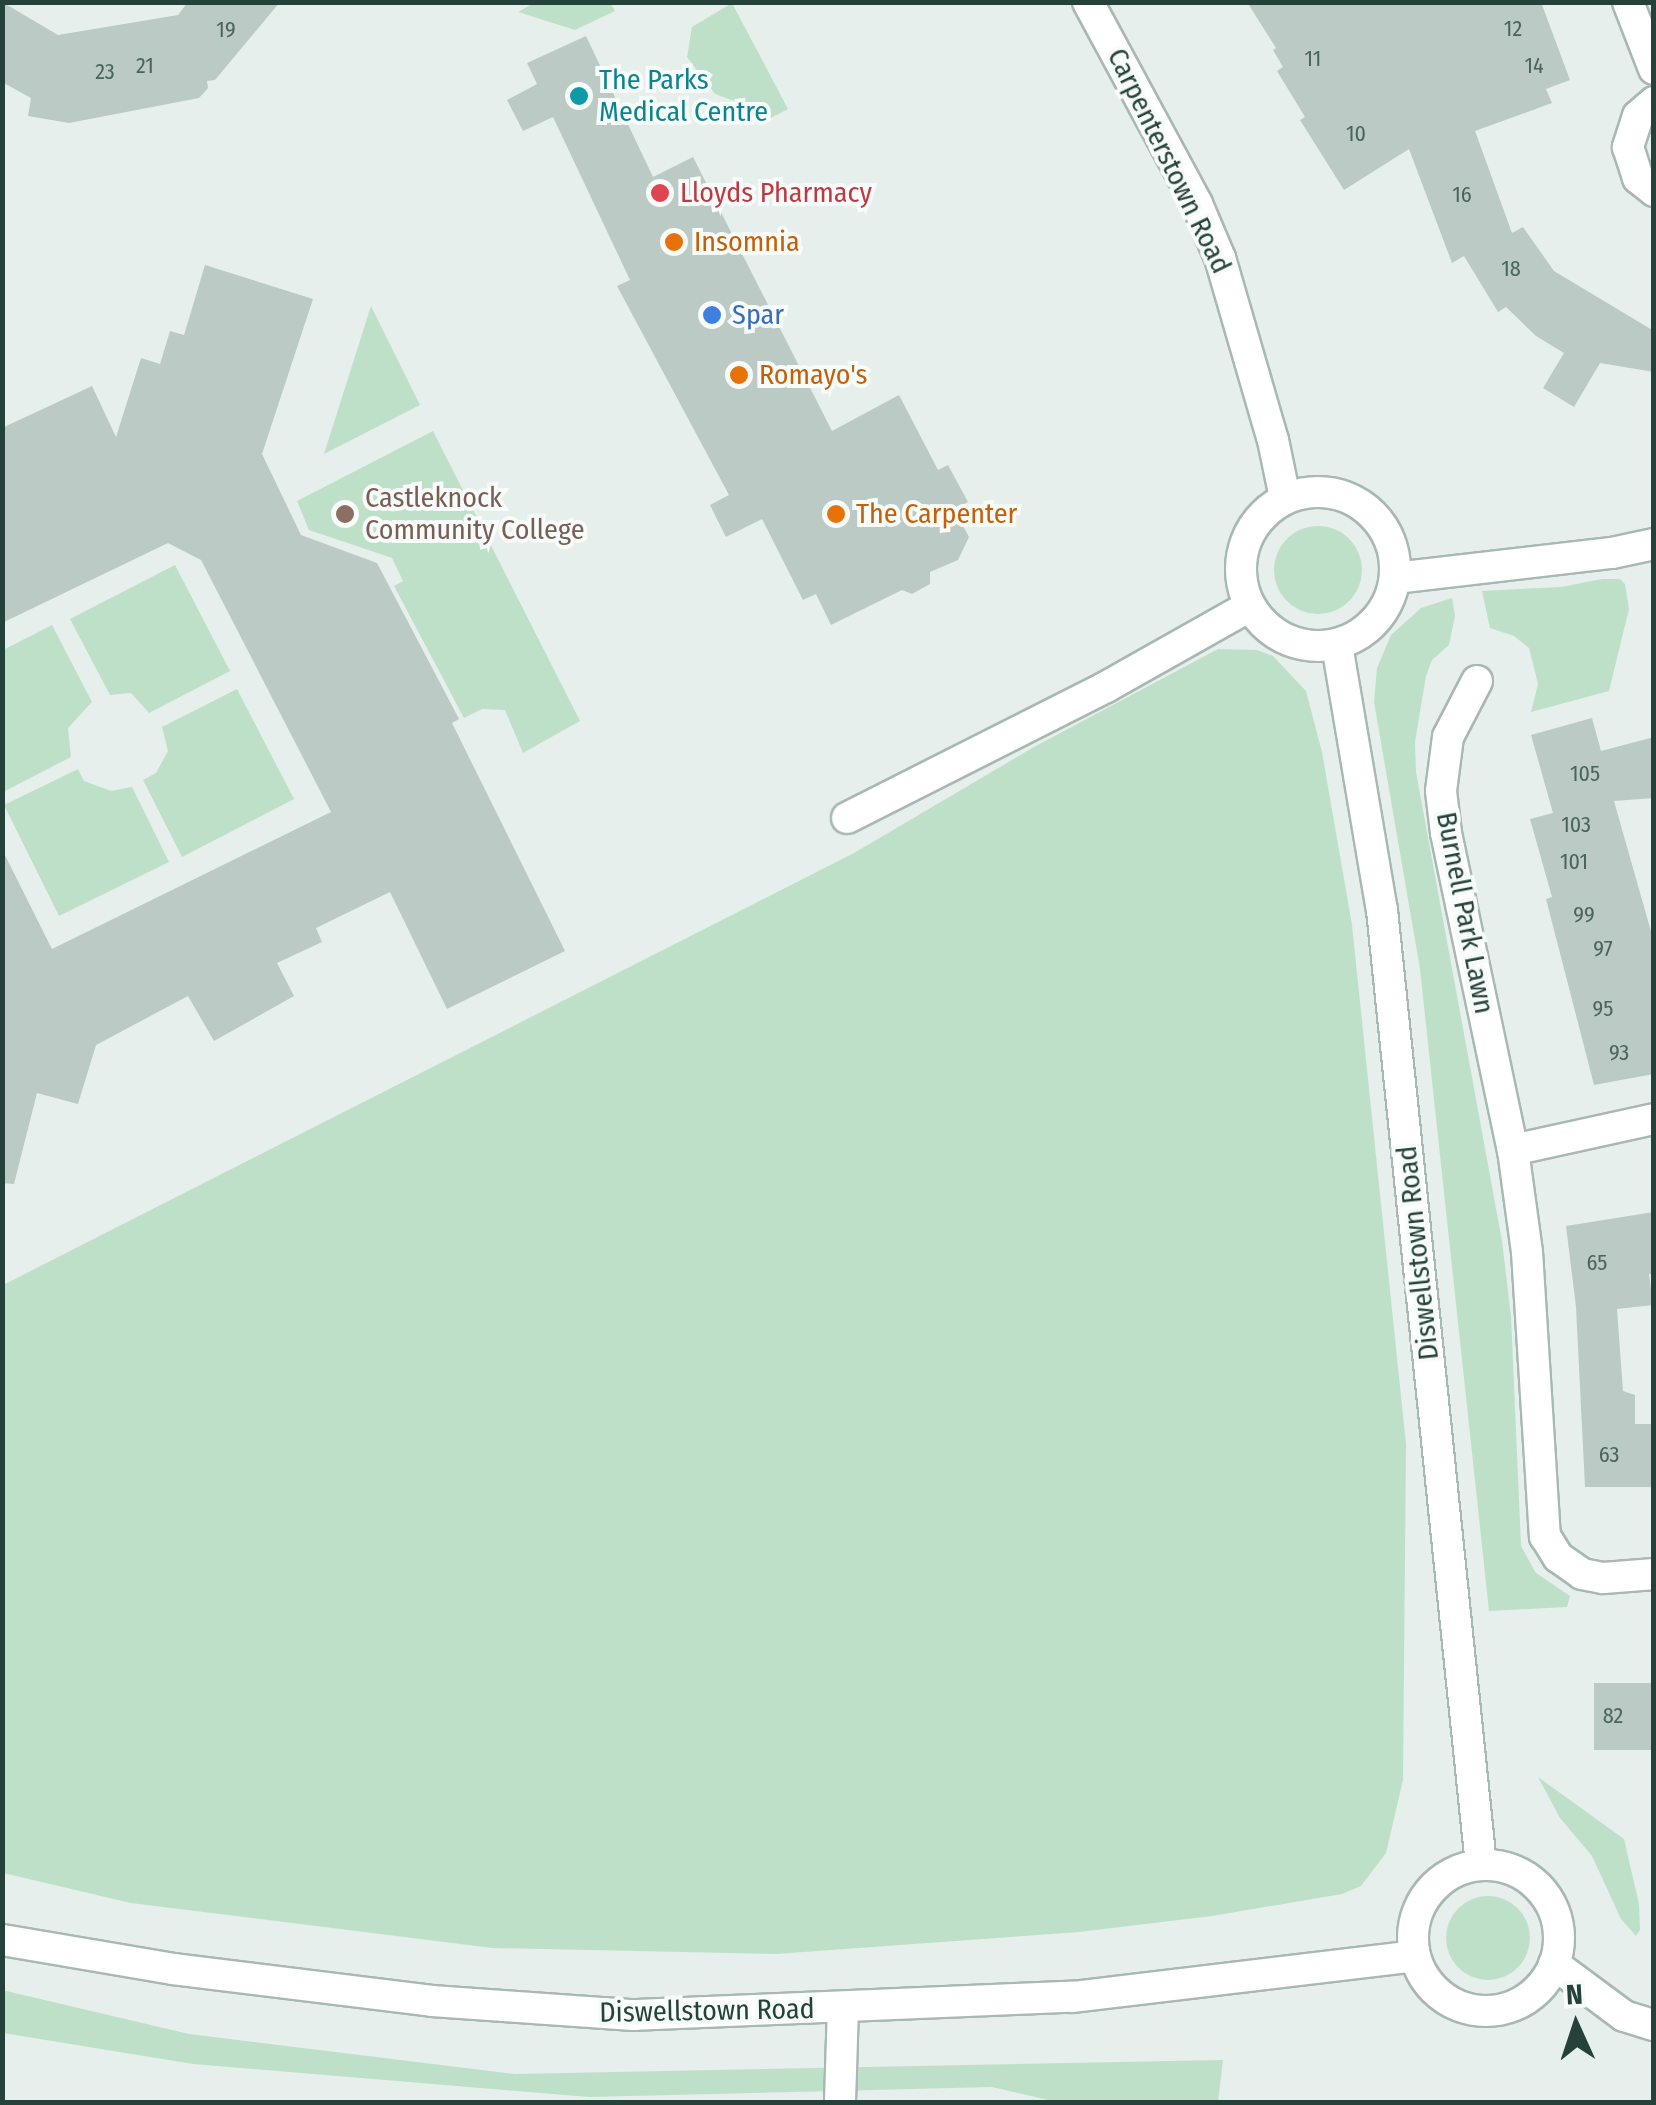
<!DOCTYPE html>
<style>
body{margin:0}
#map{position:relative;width:1656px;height:2105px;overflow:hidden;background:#e6efeb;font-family:"Fira Sans Condensed",sans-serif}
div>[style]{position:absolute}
.green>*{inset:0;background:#bfe0c8}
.round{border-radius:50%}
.building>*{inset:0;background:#bbcac4;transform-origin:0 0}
.roads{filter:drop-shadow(2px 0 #a8b8b2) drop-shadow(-2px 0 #a8b8b2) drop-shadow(0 2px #a8b8b2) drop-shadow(0 -2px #a8b8b2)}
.street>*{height:30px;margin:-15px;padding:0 15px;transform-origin:15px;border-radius:15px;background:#fff}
.secondary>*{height:30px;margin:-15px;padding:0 15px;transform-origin:15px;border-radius:15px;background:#fff}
.secondary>.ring{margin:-15px;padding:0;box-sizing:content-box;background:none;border:30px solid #fff;border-radius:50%}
.dots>*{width:28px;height:28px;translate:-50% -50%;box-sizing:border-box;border:5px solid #f7fbf9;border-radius:50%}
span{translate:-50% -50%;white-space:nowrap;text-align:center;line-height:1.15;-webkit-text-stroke:8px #f7fbf9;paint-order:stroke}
.number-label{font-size:22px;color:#4a645c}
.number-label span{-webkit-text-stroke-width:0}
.culture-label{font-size:28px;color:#0d838f}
.left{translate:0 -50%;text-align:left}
.street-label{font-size:28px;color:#24423a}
.health-label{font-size:28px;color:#be3a42}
.food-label{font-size:28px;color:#c56008}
.shop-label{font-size:28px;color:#366cbe}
.education-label{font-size:28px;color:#785e54}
.frame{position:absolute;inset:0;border:5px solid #24423a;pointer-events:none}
.north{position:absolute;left:1526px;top:1975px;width:100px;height:100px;-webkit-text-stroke:8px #f7fbf9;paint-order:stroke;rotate:357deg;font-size:28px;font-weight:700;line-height:40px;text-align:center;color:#24423a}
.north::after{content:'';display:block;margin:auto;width:35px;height:45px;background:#24423a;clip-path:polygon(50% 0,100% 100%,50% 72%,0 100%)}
</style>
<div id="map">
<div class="green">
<i style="clip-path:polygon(534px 3px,610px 3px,615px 11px,575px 30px,518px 12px)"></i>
<i style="clip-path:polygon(732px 3px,788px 109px,763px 122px,748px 106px,715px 94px,687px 57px,692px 27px)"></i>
<i style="clip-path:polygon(371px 306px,420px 405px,324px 454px)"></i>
<i style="clip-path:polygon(433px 431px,580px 721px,523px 753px,505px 710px,482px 709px,464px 718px,394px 586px,403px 581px,392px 558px,309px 530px,297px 501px)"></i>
<i class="round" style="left:1274px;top:526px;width:88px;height:88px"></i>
<i style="clip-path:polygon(175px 565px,230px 671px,149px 713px,131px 693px,110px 695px,70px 619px)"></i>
<i style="clip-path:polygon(1602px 579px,1620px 579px,1625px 584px,1629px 609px,1609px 691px,1531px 712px,1538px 684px,1529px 648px,1514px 636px,1490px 628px,1482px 591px,1561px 587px)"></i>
<i style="clip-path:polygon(1452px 598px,1455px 616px,1449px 645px,1432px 660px,1426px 676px,1415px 742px,1416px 772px,1502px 1241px,1511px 1316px,1521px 1546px,1536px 1573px,1570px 1596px,1567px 1607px,1489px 1611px,1420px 969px,1374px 702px,1377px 668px,1391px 635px,1421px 608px)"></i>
<i style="clip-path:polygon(52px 625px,92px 702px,68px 728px,71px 757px,3px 792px,3px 650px)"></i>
<i style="clip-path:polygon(1218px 649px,1257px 650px,1273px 656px,1306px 691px,1322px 752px,1352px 925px,1406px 1444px,1403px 1780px,1386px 1853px,1361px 1886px,1342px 1894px,1212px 1916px,1079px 1932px,776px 1954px,492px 1948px,131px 1903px,3px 1873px,3px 1285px,854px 853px,1034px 747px)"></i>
<i style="clip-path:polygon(237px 689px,294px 799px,182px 857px,143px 780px,156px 773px,168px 751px,162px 727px)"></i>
<i style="clip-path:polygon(78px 769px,84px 781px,111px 791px,132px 787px,169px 862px,59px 916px,4px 805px)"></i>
<i style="clip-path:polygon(1538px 1777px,1624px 1839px,1639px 1904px,1640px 1930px,1636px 1936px,1621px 1919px,1592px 1856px,1560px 1818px)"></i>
<i class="round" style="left:1446px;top:1896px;width:84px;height:84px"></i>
<i style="clip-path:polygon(2px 1990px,189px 2034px,515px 2074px,1223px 2060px,1218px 2102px,1057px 2102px,992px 2087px,589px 2097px,193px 2064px,3px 2033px)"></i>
</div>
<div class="building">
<i style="clip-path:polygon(2px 2px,58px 35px,178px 15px,188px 2px,280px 2px,215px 80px,207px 81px,208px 88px,199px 98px,69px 123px,28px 116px,31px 98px,2px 82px)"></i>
<i style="clip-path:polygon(1247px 2px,1541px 2px,1570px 80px,1546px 89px,1552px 103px,1475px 131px,1512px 233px,1523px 227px,1554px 271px,1654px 331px,1654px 372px,1600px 363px,1574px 407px,1543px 388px,1564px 353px,1536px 336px,1506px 307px,1498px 312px,1464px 256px,1452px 263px,1409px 149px,1344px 190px,1300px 120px,1305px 117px,1277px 71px,1283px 67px,1273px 50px,1276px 48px)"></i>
<i style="clip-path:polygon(586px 36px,653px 177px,693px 157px,832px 431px,899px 395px,938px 470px,948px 465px,968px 502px,954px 509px,969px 537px,958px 560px,930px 572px,930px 584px,912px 594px,902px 590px,831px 625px,816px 594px,803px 600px,762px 519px,726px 537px,710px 505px,729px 495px,617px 286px,630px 280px,553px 117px,523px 131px,507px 100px,537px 84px,527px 63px)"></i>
<i style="clip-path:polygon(205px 265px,313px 299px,262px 454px,301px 535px,377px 563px,459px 719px,452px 723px,565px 951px,447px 1009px,390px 892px,316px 928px,322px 942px,277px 963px,294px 996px,214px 1041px,188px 996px,96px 1045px,78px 1104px,37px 1093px,14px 1184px,2px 1183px,2px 849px,52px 949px,331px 812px,201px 560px,168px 543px,2px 623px,2px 428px,92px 386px,116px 437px,141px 358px,160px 364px,170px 331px,184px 335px)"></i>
<i style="clip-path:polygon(1592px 718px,1601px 751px,1654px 737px,1654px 798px,1614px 801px,1654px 942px,1654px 1074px,1594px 1085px,1546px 899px,1552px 897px,1530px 819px,1553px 813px,1531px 735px)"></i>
<i style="clip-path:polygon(1654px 1212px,1654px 1274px,1649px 1274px,1653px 1305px,1617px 1309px,1623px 1391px,1635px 1395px,1635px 1424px,1654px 1424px,1654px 1487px,1585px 1487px,1576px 1307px,1566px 1226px)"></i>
<i style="left:1594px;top:1683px;width:60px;height:67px"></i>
</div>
<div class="roads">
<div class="street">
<i style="left:1628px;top:2px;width:72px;rotate:68.8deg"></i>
<i style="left:1654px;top:102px;width:21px;rotate:139deg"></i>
<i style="left:1638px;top:116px;width:33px;rotate:108deg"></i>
<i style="left:1628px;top:147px;width:33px;rotate:72deg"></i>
<i style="left:1638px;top:178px;width:21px;rotate:39deg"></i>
<i style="left:1477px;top:681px;width:63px;rotate:117.4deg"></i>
<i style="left:1448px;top:737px;width:54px;rotate:97.4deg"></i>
<i style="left:1441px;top:791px;width:42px;rotate:83.2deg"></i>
<i style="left:1446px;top:833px;width:324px;rotate:78.1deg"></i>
<i style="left:1513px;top:1150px;width:103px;rotate:82.2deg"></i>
<i style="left:1527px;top:1252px;width:285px;rotate:86.4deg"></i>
<i style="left:1545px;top:1536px;width:25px;rotate:58deg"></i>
<i style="left:1558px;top:1557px;width:29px;rotate:35deg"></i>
<i style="left:1582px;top:1574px;width:21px;rotate:11deg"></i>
<i style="left:1603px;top:1578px;width:51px;rotate:-4.5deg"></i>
<i style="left:847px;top:818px;width:290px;rotate:-26.8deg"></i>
<i style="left:1106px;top:687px;width:165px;rotate:-29.4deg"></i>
<i style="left:1513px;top:1150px;width:144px;rotate:-12.4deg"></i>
<i style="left:1554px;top:1964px;width:87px;rotate:36.6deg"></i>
<i style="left:1624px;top:2016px;width:31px;rotate:17deg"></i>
<i style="left:840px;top:2102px;width:93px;rotate:-88.2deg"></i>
</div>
<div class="secondary">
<i style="left:1088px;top:2px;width:230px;rotate:61.6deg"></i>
<i style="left:1197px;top:204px;width:59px;rotate:66.9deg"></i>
<i style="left:1220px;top:258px;width:190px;rotate:73.8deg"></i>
<i style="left:1273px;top:440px;width:59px;rotate:78.3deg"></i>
<i class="ring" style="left:1241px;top:492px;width:124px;height:124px"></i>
<i style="left:1395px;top:578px;width:218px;rotate:-6.6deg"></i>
<i style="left:1612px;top:553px;width:43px;rotate:-12.1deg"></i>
<i style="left:1337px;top:645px;width:269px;rotate:80.4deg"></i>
<i style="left:1382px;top:910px;width:959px;rotate:84.08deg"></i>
<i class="ring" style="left:1413px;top:1865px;width:116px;height:116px"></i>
<i style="left:2px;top:1940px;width:173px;rotate:9.6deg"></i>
<i style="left:173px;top:1969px;width:261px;rotate:7deg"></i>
<i style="left:432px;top:2001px;width:202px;rotate:4deg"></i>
<i style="left:634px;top:2015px;width:438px;rotate:-2.4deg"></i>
<i style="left:1072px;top:1997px;width:344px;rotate:-6.8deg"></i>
</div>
</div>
<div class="dots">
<i style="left:579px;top:96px;background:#0f9aa8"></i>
<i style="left:660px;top:193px;background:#e0444e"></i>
<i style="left:674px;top:242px;background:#e8710a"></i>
<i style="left:712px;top:315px;background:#3f7fe0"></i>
<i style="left:739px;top:375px;background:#e8710a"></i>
<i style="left:345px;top:514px;background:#8d6e63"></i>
<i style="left:836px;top:514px;background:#e8710a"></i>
</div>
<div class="number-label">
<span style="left:1513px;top:29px">12</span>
<span style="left:226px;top:30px">19</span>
<span style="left:1313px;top:59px">11</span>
<span style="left:145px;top:66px">21</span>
<span style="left:1534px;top:66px">14</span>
<span style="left:105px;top:72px">23</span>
<span style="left:1356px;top:134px">10</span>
<span style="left:1462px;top:195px">16</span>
<span style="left:1511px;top:269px">18</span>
<span style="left:1585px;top:774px">105</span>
<span style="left:1576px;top:825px">103</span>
<span style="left:1574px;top:862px">101</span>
<span style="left:1584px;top:915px">99</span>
<span style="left:1603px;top:949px">97</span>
<span style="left:1603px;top:1009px">95</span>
<span style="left:1619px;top:1053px">93</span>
<span style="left:1597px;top:1263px">65</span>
<span style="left:1609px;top:1455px">63</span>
<span style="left:1613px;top:1716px">82</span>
</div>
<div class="culture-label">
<span class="left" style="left:599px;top:96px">The Parks<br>Medical Centre</span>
</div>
<div class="street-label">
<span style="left:1169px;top:161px;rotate:64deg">Carpenterstown Road</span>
<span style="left:1465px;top:913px;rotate:79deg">Burnell Park Lawn</span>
<span style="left:1418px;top:1253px;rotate:-96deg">Diswellstown Road</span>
<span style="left:707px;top:2011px;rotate:-1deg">Diswellstown Road</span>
</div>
<div class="health-label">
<span class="left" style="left:680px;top:193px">Lloyds Pharmacy</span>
</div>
<div class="food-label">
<span class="left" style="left:694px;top:242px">Insomnia</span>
<span class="left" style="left:759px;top:375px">Romayo's</span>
<span class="left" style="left:856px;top:514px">The Carpenter</span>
</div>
<div class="shop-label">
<span class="left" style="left:732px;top:315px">Spar</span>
</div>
<div class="education-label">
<span class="left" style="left:365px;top:514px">Castleknock<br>Community College</span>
</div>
<div class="frame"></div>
<div class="north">N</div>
</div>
